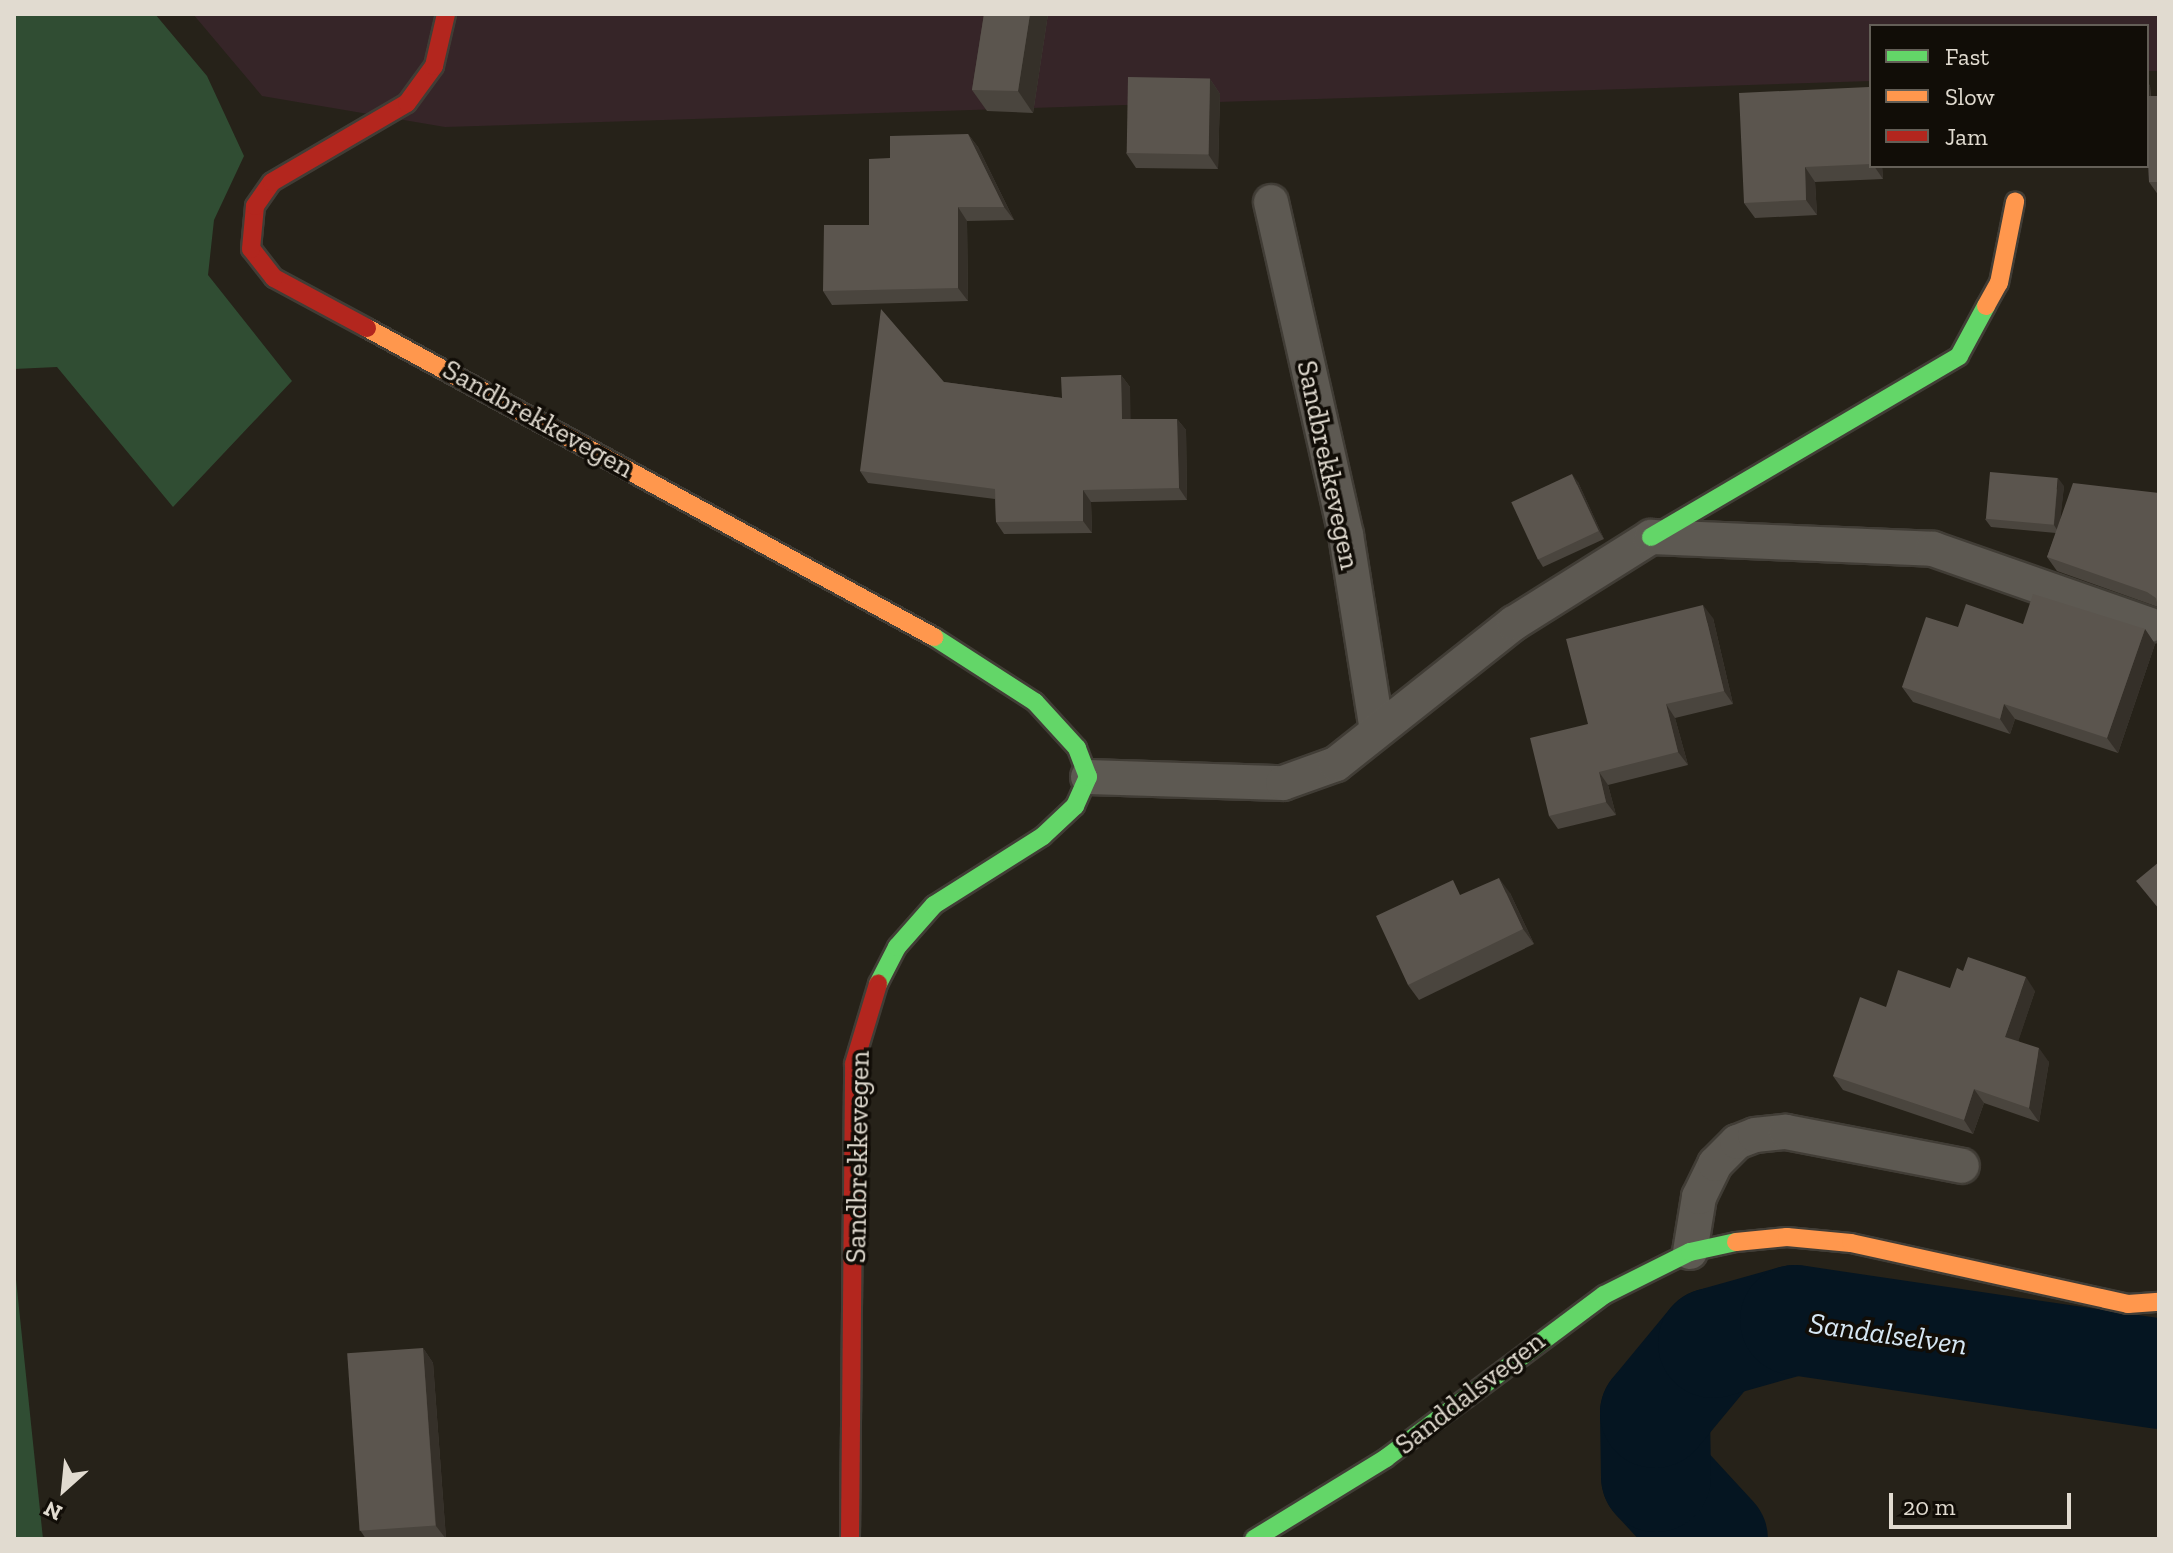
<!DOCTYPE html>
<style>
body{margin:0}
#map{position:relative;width:2173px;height:1553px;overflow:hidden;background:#262219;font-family:"Zilla Slab",serif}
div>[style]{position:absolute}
.industrial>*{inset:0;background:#362528}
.green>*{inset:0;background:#304d33}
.river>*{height:110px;margin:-55px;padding:0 55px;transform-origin:55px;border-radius:55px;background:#051521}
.roads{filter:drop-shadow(2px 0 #413d36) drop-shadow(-2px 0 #413d36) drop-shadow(0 2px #413d36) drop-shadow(0 -2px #413d36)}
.lane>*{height:34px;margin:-17px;padding:0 17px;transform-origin:17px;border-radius:17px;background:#5d5952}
.fast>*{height:18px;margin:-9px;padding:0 9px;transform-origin:9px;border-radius:9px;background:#63d668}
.slow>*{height:18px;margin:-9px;padding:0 9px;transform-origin:9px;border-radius:9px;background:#ff974d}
.jam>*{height:18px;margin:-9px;padding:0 9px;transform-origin:9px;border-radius:9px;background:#b3261e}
.wall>*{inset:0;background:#4a453e}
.shaded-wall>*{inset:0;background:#353029}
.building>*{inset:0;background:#5b554e;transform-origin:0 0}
span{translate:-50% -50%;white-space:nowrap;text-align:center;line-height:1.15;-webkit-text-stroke:7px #110d07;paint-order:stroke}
.street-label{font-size:28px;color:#e1dbd0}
.water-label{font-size:30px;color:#d6e7f4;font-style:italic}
.frame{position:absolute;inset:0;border:16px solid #e1dbd0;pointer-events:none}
.legend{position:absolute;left:1869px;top:24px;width:280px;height:144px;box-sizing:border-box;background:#110d07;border:2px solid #645f57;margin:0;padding:10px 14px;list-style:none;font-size:24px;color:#e1dbd0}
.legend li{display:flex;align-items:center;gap:16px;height:40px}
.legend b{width:40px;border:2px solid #645f57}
.north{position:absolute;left:24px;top:1449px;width:80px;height:80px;-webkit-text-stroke:6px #110d07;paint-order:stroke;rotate:207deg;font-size:22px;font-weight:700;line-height:32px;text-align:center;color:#e1dbd0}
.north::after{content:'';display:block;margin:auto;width:28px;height:36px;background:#e1dbd0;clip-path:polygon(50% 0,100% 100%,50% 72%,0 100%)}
.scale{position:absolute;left:1889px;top:1493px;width:182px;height:36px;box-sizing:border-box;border:4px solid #e1dbd0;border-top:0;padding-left:10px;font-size:24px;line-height:28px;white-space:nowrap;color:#e1dbd0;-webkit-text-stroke:6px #110d07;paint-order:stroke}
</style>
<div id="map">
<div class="industrial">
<i style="clip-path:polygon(193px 14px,2159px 14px,2159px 71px,2147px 71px,2147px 26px,1871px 26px,1871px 81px,445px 127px,262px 96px)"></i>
</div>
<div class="green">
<i style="clip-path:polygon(14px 14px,155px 14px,207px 76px,244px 156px,214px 220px,208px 275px,292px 381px,173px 507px,57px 367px,14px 369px)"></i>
<i style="clip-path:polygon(14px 1260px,43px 1539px,14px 1539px)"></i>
</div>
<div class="river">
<i style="left:1713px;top:1539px;width:84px;rotate:-132.6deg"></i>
<i style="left:1656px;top:1477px;width:64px;rotate:-90.9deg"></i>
<i style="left:1655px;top:1413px;width:91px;rotate:-50.4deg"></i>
<i style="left:1713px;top:1343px;width:85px;rotate:-15.7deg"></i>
<i style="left:1795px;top:1320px;width:368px;rotate:8.4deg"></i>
</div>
<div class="roads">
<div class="lane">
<i style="left:1271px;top:202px;width:341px;rotate:77.3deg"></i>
<i style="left:1346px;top:535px;width:197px;rotate:81deg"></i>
<i style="left:1088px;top:777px;width:195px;rotate:1.8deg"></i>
<i style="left:1283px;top:783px;width:56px;rotate:-19.7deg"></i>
<i style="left:1336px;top:764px;width:227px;rotate:-38.4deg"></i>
<i style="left:1514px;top:623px;width:162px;rotate:-32.1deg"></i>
<i style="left:1651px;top:537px;width:282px;rotate:2.4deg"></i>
<i style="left:1933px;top:549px;width:230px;rotate:19.3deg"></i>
<i style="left:1690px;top:1252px;width:56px;rotate:-80.7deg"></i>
<i style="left:1699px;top:1197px;width:37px;rotate:-64deg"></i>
<i style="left:1715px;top:1164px;width:31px;rotate:-45deg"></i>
<i style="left:1737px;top:1142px;width:19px;rotate:-21deg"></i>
<i style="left:1755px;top:1135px;width:31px;rotate:-6deg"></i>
<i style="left:1786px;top:1132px;width:179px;rotate:10.9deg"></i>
</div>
<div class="fast">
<i style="left:1651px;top:537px;width:357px;rotate:-30.4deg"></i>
<i style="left:1959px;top:356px;width:57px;rotate:-61.6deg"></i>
<i style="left:878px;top:984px;width:42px;rotate:-62.8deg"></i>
<i style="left:897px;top:947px;width:56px;rotate:-48.6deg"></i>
<i style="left:934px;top:905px;width:129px;rotate:-32.3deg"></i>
<i style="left:1043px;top:836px;width:44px;rotate:-43.2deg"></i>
<i style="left:1075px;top:806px;width:32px;rotate:-66deg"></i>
<i style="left:1088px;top:777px;width:31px;rotate:-111deg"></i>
<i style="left:1077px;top:748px;width:62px;rotate:-132.4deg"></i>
<i style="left:1035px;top:702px;width:120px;rotate:-147.2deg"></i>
<i style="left:1254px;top:1539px;width:155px;rotate:-31.5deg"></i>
<i style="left:1386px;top:1458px;width:272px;rotate:-36.8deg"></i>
<i style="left:1604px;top:1295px;width:96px;rotate:-26.6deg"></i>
<i style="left:1690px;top:1252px;width:47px;rotate:-12.3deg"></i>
</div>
<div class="slow">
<i style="left:1986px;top:306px;width:26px;rotate:-61deg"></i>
<i style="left:1999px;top:283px;width:83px;rotate:-78.8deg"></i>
<i style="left:367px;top:328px;width:646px;rotate:28.59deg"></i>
<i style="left:1736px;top:1242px;width:51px;rotate:-5.6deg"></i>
<i style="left:1787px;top:1237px;width:64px;rotate:5.4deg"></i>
<i style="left:1851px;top:1243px;width:284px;rotate:12.4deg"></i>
<i style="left:2128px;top:1304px;width:31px;rotate:-4deg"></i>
</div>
<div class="jam">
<i style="left:367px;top:328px;width:106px;rotate:-151.7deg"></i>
<i style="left:274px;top:278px;width:37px;rotate:-128deg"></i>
<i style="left:251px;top:249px;width:43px;rotate:-84.7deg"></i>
<i style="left:255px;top:206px;width:29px;rotate:-55deg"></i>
<i style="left:272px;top:182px;width:156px;rotate:-30.3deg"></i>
<i style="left:407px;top:103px;width:46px;rotate:-53.9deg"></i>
<i style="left:434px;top:66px;width:53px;rotate:-77deg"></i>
<i style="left:850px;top:1539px;width:475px;rotate:-89.5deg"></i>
<i style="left:854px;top:1064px;width:84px;rotate:-73.3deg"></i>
</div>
</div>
<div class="wall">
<i style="clip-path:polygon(984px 14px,1048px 14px,1033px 113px,987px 111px,972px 90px)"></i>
<i style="clip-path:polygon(1210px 79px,1220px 94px,1218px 169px,1136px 168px,1126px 153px)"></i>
<i style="clip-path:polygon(2147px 81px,2150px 86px,2151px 96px,2159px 96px,2159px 196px,2149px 182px,2147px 149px)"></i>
<i style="clip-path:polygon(1871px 90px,1871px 166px,1882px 166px,1883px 179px,1815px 182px,1817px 215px,1755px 218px,1744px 203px)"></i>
<i style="clip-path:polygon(968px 134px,978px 147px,1014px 220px,967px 221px,968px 301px,832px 305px,823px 291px,869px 225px,890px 158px)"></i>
<i style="clip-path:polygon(1121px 375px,1130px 387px,1130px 419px,1177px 419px,1186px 430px,1187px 500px,1091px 502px,1092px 533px,1004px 534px,996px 522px,995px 499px,868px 483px,860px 471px,944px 382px,1062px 398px)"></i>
<i style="clip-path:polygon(1578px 482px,1604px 539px,1543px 567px,1538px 559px)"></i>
<i style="clip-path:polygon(2064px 486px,2060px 519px,2159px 493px,2158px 607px,2057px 571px,2047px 557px,2056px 533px,1991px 527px,1985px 519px)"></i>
<i style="clip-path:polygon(1713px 618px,1733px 704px,1675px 718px,1688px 765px,1608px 785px,1616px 815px,1558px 829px,1549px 816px,1588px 724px)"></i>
<i style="clip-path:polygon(2023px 624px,2145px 629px,2155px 644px,2118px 753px,2015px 719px,2010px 734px,1913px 702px,1902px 687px,1958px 627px)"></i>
<i style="clip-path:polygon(1510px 893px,1534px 944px,1419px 1000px,1408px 985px,1463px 894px)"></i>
<i style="clip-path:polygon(2035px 991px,2018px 1041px,2049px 1062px,2039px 1122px,1984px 1103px,1973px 1134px,1843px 1090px,1833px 1076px,1886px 1007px)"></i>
<i style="clip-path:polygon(423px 1348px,433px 1363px,446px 1539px,366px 1539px,360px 1530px)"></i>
</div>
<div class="shaded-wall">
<i style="clip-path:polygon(1030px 14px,1048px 14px,1033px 113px,1018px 91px)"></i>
<i style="clip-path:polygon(1210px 79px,1220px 94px,1218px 169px,1208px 154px)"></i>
<i style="clip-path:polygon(2147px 81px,2150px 86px,2153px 149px,2147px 125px)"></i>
<i style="clip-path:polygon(968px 134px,978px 147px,1014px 220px,1004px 207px)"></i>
<i style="clip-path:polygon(1874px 166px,1882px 166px,1883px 179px)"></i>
<i style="clip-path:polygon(1805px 167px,1815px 182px,1817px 215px,1806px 200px)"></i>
<i style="clip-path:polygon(958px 207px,967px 221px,968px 301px,958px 288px)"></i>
<i style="clip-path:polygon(1121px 375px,1130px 387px,1131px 431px,1122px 419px)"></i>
<i style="clip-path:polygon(1177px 419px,1186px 430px,1187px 500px,1179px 488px)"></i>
<i style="clip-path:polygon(1572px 474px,1578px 482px,1604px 539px,1599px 531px)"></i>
<i style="clip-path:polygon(2058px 478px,2064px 486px,2059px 533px,2054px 525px)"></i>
<i style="clip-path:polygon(1083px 490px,1091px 502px,1092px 533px,1083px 521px)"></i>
<i style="clip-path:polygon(1703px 605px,1713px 618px,1733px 704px,1724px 691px)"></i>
<i style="clip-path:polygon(2145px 629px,2155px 644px,2118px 753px,2107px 738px)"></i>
<i style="clip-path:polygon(1666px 704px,1675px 718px,1688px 765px,1678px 752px)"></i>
<i style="clip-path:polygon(2004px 704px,2015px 719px,2010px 734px,2000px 719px)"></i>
<i style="clip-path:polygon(1599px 772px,1608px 785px,1616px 815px,1606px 802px)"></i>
<i style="clip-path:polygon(1499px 878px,1510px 893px,1534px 944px,1523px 929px)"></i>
<i style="clip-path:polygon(2026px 977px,2035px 991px,2015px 1051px,2005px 1037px)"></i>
<i style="clip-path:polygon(2039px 1048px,2049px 1062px,2039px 1122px,2029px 1108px)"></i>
<i style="clip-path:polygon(1974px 1089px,1984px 1103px,1973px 1134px,1964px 1120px)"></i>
<i style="clip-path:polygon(423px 1348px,433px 1363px,446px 1539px,436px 1526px)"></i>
</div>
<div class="building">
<i style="clip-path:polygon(984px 14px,1030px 14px,1018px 91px,972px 90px)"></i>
<i style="left:1128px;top:77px;width:82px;height:76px;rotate:1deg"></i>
<i style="clip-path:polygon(1869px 87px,1871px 164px,1805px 167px,1806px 200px,1744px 203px,1739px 93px)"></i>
<i style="clip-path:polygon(2147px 96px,2159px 96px,2159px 182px,2149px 182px)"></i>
<i style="clip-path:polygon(968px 134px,1004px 207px,958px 207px,958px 288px,823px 291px,824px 225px,869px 225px,869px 159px,890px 158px,890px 136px)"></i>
<i style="clip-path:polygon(881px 309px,944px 382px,1062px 398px,1061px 377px,1121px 375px,1122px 419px,1177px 419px,1179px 488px,1083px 490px,1083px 521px,996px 522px,995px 489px,860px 471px)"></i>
<i style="left:1990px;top:472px;width:68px;height:47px;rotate:5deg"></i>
<i style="left:1572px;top:474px;width:63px;height:67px;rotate:65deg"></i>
<i style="clip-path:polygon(2073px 483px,2159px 493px,2159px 611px,2156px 598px,2147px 592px,2047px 557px)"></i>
<i style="clip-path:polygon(2033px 594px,2145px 629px,2107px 738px,2004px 704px,2000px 719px,1902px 687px,1926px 617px,1958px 627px,1966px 604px,2023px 624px)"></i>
<i style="clip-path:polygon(1703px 605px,1724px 691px,1666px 704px,1678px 752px,1599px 772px,1606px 802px,1549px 816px,1530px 738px,1588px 724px,1566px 639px)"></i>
<i style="clip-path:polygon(2159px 862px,2159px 909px,2136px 881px)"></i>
<i style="clip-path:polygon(1499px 878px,1523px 929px,1408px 985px,1376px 916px,1453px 880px,1460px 895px)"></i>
<i style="clip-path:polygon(1968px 957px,2026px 977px,2005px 1037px,2039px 1048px,2029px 1108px,1974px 1089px,1964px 1120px,1833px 1076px,1860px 997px,1886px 1007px,1898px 970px,1950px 988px,1957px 968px,1963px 971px)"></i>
<i style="left:423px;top:1348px;width:178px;height:76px;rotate:86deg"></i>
</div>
<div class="street-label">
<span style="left:538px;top:419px;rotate:29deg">Sandbrekkevegen</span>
<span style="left:1328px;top:465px;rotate:78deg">Sandbrekkevegen</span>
<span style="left:858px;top:1157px;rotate:-89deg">Sandbrekkevegen</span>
<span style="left:1470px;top:1393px;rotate:-38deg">Sanddalsvegen</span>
</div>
<div class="water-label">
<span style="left:1888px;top:1334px;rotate:8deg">Sandalselven</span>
</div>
<div class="frame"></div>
<ul class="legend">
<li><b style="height:10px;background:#63d668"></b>Fast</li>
<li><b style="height:10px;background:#ff974d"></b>Slow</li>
<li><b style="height:10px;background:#b3261e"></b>Jam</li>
</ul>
<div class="north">N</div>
<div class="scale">20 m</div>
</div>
